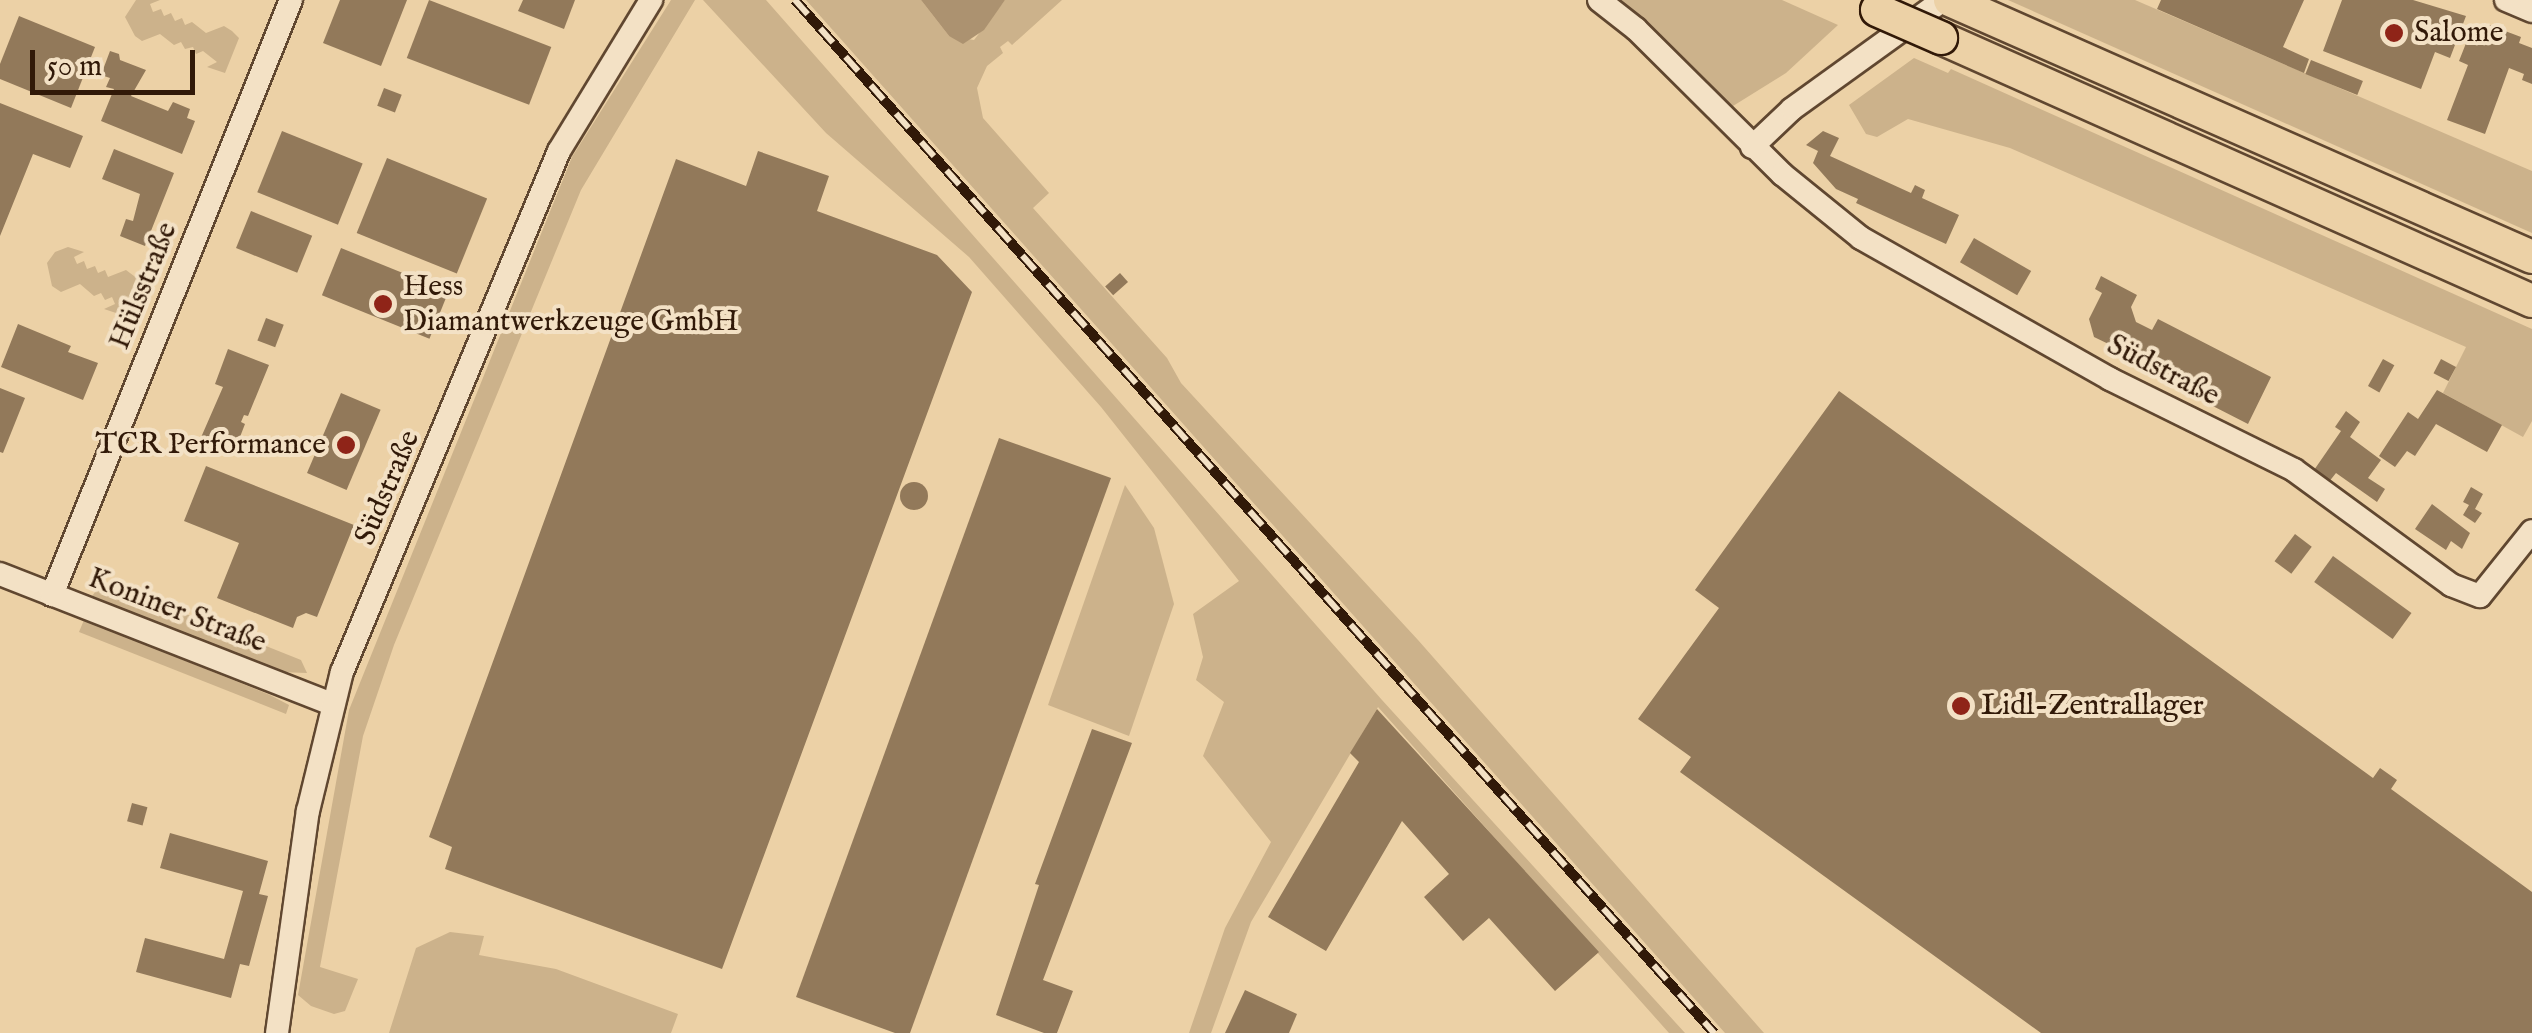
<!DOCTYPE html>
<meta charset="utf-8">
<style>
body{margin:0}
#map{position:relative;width:2532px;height:1033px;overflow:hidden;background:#ecd1a6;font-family:"IM FELL English",serif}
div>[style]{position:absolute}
.green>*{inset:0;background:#ccb28b}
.water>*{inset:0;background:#ac9270}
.building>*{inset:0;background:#92795a;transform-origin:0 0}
.round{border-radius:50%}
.roads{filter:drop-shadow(2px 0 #604730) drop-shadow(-2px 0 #604730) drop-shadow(0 2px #604730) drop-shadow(0 -2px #604730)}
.minor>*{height:22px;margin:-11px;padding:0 11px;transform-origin:11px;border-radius:11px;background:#f3e1c5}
.highway>*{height:32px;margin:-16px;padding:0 16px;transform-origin:16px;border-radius:16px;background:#ecd1a6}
.rail>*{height:10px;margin-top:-5px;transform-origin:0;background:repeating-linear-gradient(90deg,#f3e1c5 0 19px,#311908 0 38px);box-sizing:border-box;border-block:2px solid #311908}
.bridges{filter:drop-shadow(2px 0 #311908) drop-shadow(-2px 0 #311908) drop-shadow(0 2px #311908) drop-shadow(0 -2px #311908)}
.highway-bridge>*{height:32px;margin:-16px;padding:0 16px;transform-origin:16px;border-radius:16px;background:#ecd1a6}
.dots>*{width:28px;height:28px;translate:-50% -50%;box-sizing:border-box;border:5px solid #f3e1c5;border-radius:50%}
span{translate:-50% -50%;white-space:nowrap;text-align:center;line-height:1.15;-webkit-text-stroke:8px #f3e1c5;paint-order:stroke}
.poi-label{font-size:30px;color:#311908}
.left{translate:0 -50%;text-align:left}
.right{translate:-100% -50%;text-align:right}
.street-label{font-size:30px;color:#311908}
.scale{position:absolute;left:30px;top:50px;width:165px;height:45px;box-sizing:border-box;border:5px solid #311908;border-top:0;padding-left:12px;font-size:30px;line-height:35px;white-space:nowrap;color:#311908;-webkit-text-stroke:8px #f3e1c5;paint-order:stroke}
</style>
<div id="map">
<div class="green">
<i style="clip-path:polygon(136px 0,160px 0,150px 4px,153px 12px,161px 9px,164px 16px,171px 13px,175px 21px,182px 18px,185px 25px,192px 22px,206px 33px,224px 26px,232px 31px,239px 38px,225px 73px,207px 67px,217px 62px,203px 51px,196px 54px,193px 47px,185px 49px,181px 42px,174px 45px,160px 34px,142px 41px,135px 36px,125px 17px)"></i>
<i style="clip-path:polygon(671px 0,695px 0,581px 190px,394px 645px,363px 736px,320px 967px,358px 979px,345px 1011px,334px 1014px,311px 1006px,298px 995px,349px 710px,572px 157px)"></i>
<i style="clip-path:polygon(703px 0,766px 0,1382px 700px,1685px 1033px,1669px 1033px,1378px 707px,1251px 922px,1211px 1033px,1189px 1033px,1225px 928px,1271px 842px,1203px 756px,1224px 702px,1196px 680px,1203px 657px,1193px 614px,1239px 581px,1101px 407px,969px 257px,826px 133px)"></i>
<i style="clip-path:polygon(806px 0,921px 0,949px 36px,974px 40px,1005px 0,1062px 0,1012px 45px,1008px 41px,1000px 47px,1003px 53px,987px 66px,977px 88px,983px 118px,1049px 193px,1033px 208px,1167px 358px,1181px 383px,1418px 640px,1764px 1033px,1725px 1033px)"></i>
<i style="clip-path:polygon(1614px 0,1782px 0,1838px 25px,1786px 73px,1733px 106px)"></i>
<i style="clip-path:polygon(2008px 0,2135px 0,2532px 171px,2532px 233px)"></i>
<i style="clip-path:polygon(1914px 58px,1948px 73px,1951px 69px,2532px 329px,2532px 421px,2523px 437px,2443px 393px,2466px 347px,2010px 148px,1908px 119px,1877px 137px,1866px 134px,1849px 105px)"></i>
<i style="clip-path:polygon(68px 247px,84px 252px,74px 257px,77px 264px,84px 261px,87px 269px,95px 266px,98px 273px,105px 270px,108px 277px,126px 270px,142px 282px,128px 317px,104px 309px,115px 304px,112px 297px,105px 300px,101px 293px,94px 296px,80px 284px,61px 292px,52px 286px,47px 263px,55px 252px)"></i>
<i style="clip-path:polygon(1125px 485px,1154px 528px,1174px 604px,1129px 736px,1048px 705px)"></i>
<i style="clip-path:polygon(114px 585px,301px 660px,307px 673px,280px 672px,92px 596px,100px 586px)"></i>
<i style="clip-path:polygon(84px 620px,270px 695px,289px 705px,286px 714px,79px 632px)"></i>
<i style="clip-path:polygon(450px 932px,484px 936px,479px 955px,556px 969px,678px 1014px,671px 1033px,389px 1033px,416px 948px)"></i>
</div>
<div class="water">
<i style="clip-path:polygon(921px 0,1005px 0,984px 30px,963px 44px,949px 36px)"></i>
</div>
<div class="building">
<i style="clip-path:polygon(340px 0,407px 0,381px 66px,323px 43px)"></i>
<i style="left:429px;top:0;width:131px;height:62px;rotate:21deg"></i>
<i style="clip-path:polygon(523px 0,575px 0,564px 29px,518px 11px)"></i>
<i style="clip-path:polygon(2161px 0,2304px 0,2283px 47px,2309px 59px,2304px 73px,2157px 9px)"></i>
<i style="clip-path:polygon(2342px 0,2413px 0,2466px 16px,2450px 58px,2435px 52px,2421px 89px,2323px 51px)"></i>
<i style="clip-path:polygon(19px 16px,95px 47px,71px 108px,0 79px,0 64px)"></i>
<i style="clip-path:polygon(2484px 23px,2521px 37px,2519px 43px,2532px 48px,2532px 84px,2522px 80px,2524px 74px,2509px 68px,2485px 134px,2447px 120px,2468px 65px,2459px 61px,2472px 28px,2481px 31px)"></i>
<i style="clip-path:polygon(110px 51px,119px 54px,120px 60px,146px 70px,131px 96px,168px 111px,173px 102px,190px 109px,187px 118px,195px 121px,182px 154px,101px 121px,114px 89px,106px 87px,110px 78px,101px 75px)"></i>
<i style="left:2311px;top:60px;width:56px;height:15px;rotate:22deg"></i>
<i style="left:384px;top:88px;width:19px;height:19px;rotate:21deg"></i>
<i style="clip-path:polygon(0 103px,83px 136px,70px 168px,33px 154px,0 236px)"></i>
<i style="left:282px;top:131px;width:87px;height:66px;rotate:22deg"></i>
<i style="clip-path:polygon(1823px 131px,1839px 138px,1830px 156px,1911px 193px,1915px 185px,1925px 190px,1922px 198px,1959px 215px,1946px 244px,1856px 203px,1858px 199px,1836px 189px,1813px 163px,1818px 151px,1806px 145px)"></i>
<i style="clip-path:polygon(114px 149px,174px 173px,145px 246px,120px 236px,126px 219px,133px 221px,140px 194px,102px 179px)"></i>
<i style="clip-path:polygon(758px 151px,829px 176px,817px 211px,937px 255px,972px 292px,722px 969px,445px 869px,452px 847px,429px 837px,676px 159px,746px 186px)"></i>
<i style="left:387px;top:158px;width:108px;height:81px;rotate:22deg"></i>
<i style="left:251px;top:211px;width:66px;height:40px;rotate:22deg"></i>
<i style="left:1974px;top:238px;width:66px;height:28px;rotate:30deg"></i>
<i style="left:341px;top:248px;width:116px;height:51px;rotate:22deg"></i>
<i style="left:1120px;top:273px;width:12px;height:20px;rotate:48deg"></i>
<i style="clip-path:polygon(2101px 276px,2137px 295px,2131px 307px,2136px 322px,2152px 330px,2158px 319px,2271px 377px,2248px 424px,2117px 357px,2121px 350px,2094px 337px,2089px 319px,2102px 293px,2095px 289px)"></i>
<i style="left:266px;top:318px;width:19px;height:24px;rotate:21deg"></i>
<i style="clip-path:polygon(18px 324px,71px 346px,68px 352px,98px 363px,83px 400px,1px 367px)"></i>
<i style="clip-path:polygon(228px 349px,269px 365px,248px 416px,244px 415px,241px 422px,245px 424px,233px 455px,199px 442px,223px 387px,215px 384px)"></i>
<i style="left:2383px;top:359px;width:13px;height:31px;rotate:29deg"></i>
<i style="left:2441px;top:359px;width:17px;height:16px;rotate:28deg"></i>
<i style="clip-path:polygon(0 388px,25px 398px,3px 453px,0 452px)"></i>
<i style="clip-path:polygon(2437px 390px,2502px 425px,2487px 452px,2436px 424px,2415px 456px,2407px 451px,2395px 467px,2379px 456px,2408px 412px,2418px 419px)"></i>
<i style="clip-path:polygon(1839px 391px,2373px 778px,2380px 768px,2397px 780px,2391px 789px,2532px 892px,2532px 1033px,2041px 1033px,1680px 772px,1691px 757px,1638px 719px,1719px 608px,1695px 590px)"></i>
<i style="left:341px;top:393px;width:43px;height:87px;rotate:23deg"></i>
<i style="clip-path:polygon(2346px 411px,2360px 422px,2350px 437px,2381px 460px,2368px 478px,2385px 489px,2377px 502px,2336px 473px,2328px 483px,2312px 473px,2341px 431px,2335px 427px)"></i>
<i style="clip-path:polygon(999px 438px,1111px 478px,910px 1033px,895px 1033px,796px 997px)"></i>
<i style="clip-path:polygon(206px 466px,354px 525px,317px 617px,306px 613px,297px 617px,293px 628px,217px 598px,239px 543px,184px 521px)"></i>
<i class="round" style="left:900px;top:482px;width:28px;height:28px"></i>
<i style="clip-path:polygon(2471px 487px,2483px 494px,2475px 509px,2482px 513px,2475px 523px,2463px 515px,2469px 505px,2463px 502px)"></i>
<i style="clip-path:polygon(2432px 504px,2470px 533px,2462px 549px,2451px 541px,2446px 550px,2415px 529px)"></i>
<i style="left:2295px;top:534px;width:21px;height:34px;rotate:37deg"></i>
<i style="left:2333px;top:556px;width:97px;height:32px;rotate:36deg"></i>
<i style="clip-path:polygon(1377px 709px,1599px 952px,1555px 991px,1489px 918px,1463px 941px,1424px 897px,1449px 874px,1402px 821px,1326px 951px,1268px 917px,1359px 762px,1350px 753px)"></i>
<i style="clip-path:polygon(1092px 729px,1132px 743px,1043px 980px,1073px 991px,1057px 1033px,1044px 1033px,996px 1015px,1039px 885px,1035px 884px)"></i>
<i style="left:132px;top:803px;width:16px;height:19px;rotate:15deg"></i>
<i style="clip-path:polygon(170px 833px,268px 861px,259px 894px,268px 896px,249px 966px,240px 964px,231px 998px,136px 972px,145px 938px,224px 959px,243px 891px,160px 868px)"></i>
<i style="clip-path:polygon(1245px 990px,1297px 1014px,1289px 1033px,1225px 1033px)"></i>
</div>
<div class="roads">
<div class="minor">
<i style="left:1599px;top:0;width:47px;rotate:38.1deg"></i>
<i style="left:1636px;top:29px;width:206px;rotate:44.8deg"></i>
<i style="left:1782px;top:174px;width:102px;rotate:39deg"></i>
<i style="left:1861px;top:238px;width:286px;rotate:29.5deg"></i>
<i style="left:2110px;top:379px;width:205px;rotate:26.3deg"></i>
<i style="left:2294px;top:470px;width:195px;rotate:36.2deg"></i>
<i style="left:2451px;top:585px;width:31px;rotate:21deg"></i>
<i style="left:2480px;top:596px;width:83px;rotate:-51.3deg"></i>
<i style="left:2506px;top:0;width:28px;rotate:23deg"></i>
<i style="left:1752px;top:147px;width:55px;rotate:-43.5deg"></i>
<i style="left:1792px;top:109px;width:186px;rotate:-35.8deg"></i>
<i style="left:0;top:574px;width:357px;rotate:21.4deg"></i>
<i style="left:52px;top:595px;width:641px;rotate:-68.12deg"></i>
<i style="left:277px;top:1033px;width:224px;rotate:-82.1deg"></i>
<i style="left:308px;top:811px;width:143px;rotate:-76.3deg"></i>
<i style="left:342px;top:672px;width:564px;rotate:-67.39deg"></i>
<i style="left:559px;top:151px;width:177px;rotate:-58.6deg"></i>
</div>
<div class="highway">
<i style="left:1950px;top:0;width:636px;rotate:23.83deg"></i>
<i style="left:1941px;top:38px;width:647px;rotate:23.99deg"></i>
</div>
</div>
<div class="rail">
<i style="left:795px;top:0;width:1383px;rotate:48.34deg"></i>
</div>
<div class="bridges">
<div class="highway-bridge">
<i style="left:1877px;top:10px;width:70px;rotate:23.6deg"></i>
</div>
</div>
<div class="dots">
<i style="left:2394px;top:33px;background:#8f2418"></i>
<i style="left:383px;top:304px;background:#8f2418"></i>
<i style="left:346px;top:445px;background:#8f2418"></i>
<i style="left:1961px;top:706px;background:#8f2418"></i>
</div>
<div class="poi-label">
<span class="left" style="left:2414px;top:33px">Salome</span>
<span class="left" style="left:403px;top:304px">Hess<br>Diamantwerkzeuge GmbH</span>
<span class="right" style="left:326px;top:445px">TCR Performance</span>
<span class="left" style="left:1981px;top:706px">Lidl-Zentrallager</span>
</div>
<div class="street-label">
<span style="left:144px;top:286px;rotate:-68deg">Hülsstraße</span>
<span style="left:2163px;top:371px;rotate:27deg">Südstraße</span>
<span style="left:388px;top:488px;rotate:-67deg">Südstraße</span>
<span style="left:177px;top:611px;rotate:21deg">Koniner Straße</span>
</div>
<div class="scale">50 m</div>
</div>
